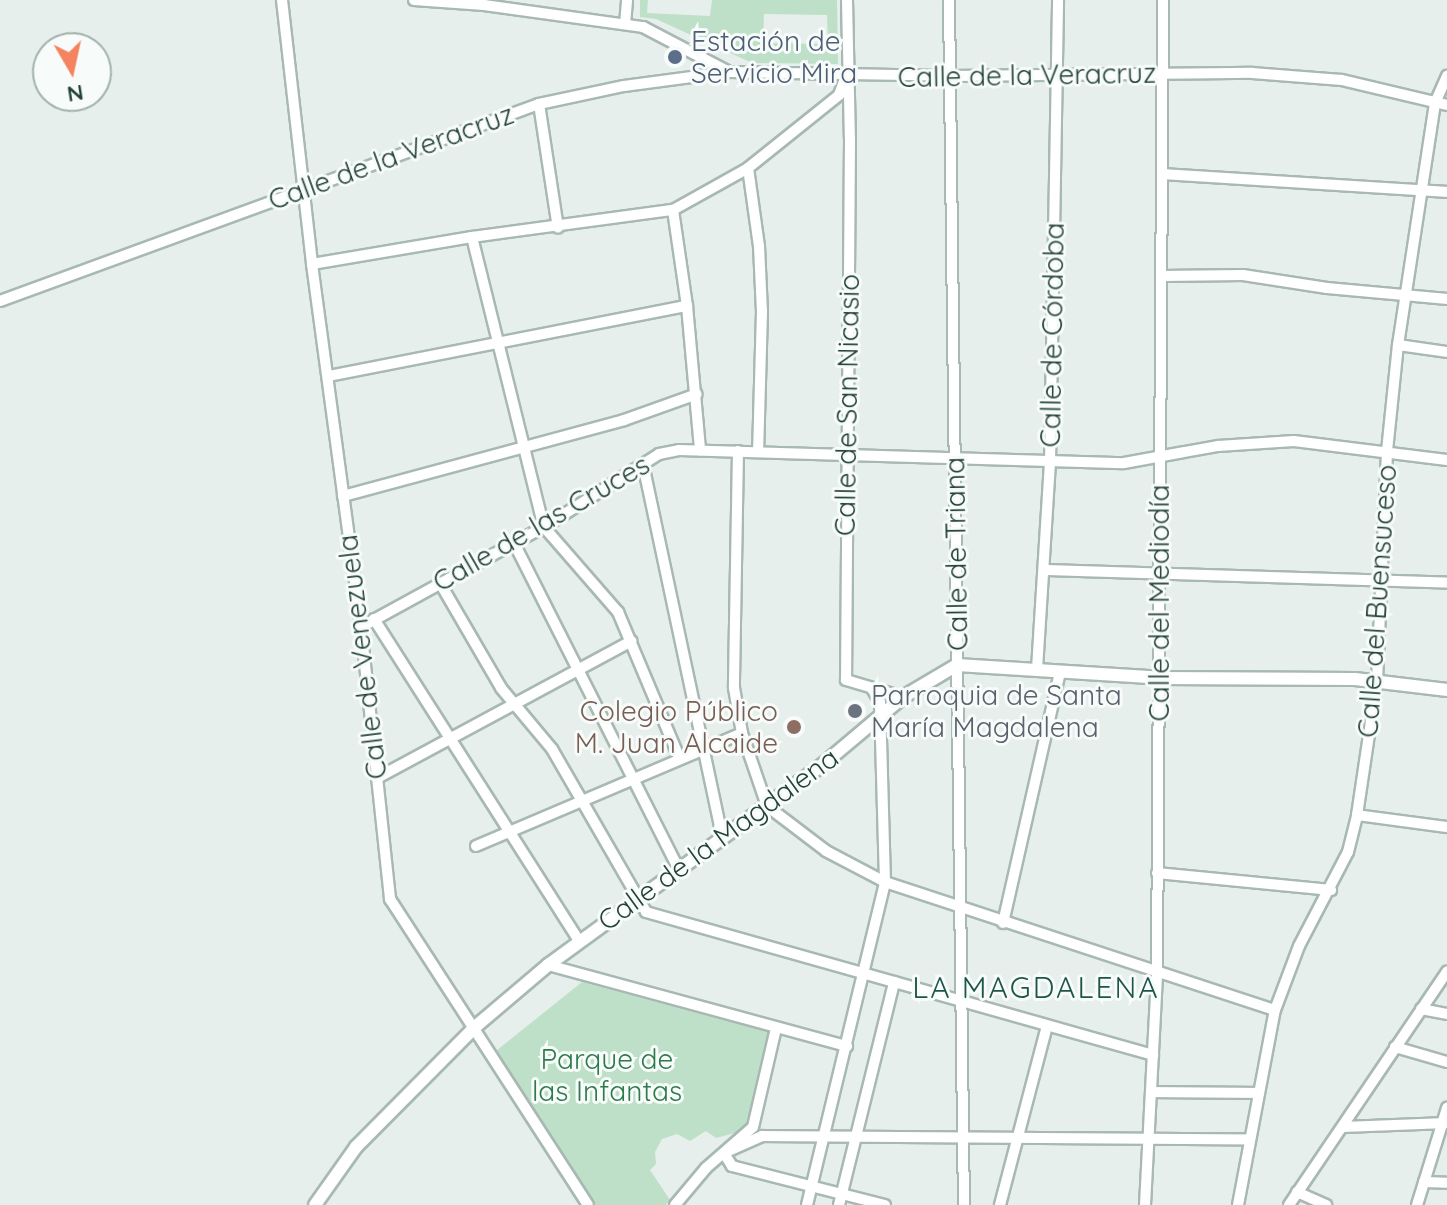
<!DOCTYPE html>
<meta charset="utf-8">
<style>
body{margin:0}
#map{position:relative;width:1447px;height:1205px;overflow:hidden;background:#e6efeb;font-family:Quicksand,sans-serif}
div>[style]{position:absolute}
.green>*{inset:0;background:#bfe0c8}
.roads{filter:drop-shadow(2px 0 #a8b8b2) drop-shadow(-2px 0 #a8b8b2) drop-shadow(0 2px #a8b8b2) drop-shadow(0 -2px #a8b8b2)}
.minor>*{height:10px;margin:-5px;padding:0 5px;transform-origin:5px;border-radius:5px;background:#fff}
.tertiary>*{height:12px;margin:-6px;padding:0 6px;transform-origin:6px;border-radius:6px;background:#fff}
.dots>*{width:22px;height:22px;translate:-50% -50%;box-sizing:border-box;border:4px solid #f7fbf9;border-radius:50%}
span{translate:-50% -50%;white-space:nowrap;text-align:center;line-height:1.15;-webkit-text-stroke:6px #f7fbf9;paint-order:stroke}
.service-label{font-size:28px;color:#4e5e75}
.left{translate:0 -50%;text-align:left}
.street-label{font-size:28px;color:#24423a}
.worship-label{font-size:28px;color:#5b616d}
.education-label{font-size:28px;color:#785e54}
.right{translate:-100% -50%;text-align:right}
.park-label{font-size:28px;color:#2d7a4b}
.neighbourhood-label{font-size:30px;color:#1f5548;letter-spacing:2px}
.north{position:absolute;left:32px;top:32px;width:80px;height:80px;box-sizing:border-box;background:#f7fbf9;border:2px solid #a3b1ad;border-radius:50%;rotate:171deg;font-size:22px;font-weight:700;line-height:32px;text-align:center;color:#24423a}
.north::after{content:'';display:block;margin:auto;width:28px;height:36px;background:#f4845f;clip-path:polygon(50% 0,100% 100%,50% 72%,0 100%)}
</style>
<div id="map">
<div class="green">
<i style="clip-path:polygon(evenodd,640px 0,648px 0,647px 13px,710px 16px,712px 0,837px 0,838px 64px,752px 63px,656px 19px,640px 17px,640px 0,764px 14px,827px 15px,828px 44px,763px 43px,764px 14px)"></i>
<i style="clip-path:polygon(582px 982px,771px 1033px,746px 1130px,716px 1138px,706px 1131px,690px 1141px,677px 1134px,662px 1139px,655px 1152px,656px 1164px,650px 1170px,670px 1200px,666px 1205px,592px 1205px,536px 1121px,496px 1051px)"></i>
</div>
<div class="roads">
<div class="minor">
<i style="left:282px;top:0;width:266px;rotate:83.5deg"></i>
<i style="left:312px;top:264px;width:366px;rotate:82.3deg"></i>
<i style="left:361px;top:627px;width:274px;rotate:83.9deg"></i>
<i style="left:390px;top:899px;width:364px;rotate:57.1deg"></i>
<i style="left:414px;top:0;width:70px;rotate:4.1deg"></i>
<i style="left:484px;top:5px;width:161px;rotate:7.9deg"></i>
<i style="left:643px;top:27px;width:95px;rotate:27.6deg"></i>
<i style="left:847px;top:0;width:139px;rotate:88.8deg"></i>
<i style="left:850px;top:139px;width:541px;rotate:90.42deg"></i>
<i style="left:846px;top:680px;width:59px;rotate:16.6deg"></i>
<i style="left:949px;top:0;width:1205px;rotate:89.29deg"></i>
<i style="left:625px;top:24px;width:24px;rotate:-85deg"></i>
<i style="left:539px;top:104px;width:125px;rotate:81.3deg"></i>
<i style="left:748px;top:168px;width:79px;rotate:82deg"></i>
<i style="left:759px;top:246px;width:65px;rotate:87.4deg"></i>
<i style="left:762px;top:311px;width:141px;rotate:91.6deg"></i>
<i style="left:1163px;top:174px;width:285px;rotate:3.6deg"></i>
<i style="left:673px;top:210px;width:97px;rotate:81.7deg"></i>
<i style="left:687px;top:306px;width:145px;rotate:84.8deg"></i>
<i style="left:472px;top:237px;width:299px;rotate:76.1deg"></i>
<i style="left:544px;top:527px;width:113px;rotate:49deg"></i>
<i style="left:618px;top:612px;width:157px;rotate:67.2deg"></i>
<i style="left:312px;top:264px;width:162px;rotate:-9.6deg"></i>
<i style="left:472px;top:237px;width:203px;rotate:-7.7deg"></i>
<i style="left:673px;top:210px;width:86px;rotate:-29.2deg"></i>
<i style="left:748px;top:168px;width:117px;rotate:-38.7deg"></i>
<i style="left:839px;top:95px;width:15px;rotate:-70deg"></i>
<i style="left:1162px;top:276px;width:81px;rotate:-0.7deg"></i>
<i style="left:1243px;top:275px;width:85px;rotate:8.8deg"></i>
<i style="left:1327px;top:288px;width:121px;rotate:5.2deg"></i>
<i style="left:0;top:301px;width:574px;rotate:-20.08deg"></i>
<i style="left:539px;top:104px;width:87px;rotate:-12deg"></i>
<i style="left:624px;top:86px;width:106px;rotate:-7.6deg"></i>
<i style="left:729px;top:72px;width:222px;rotate:1deg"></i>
<i style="left:951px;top:76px;width:301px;rotate:-0.6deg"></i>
<i style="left:1252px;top:73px;width:90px;rotate:4.4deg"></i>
<i style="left:1342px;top:80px;width:108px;rotate:13.4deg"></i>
<i style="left:1398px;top:345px;width:49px;rotate:8.1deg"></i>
<i style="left:329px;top:376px;width:365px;rotate:-11.1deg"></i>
<i style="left:738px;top:451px;width:237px;rotate:91deg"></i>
<i style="left:734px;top:688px;width:46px;rotate:79.9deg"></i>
<i style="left:742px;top:733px;width:77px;rotate:71.1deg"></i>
<i style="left:767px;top:806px;width:74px;rotate:37.3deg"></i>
<i style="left:826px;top:851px;width:67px;rotate:27.7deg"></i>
<i style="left:885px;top:882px;width:410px;rotate:18.2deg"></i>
<i style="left:643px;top:464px;width:381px;rotate:78deg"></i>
<i style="left:343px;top:496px;width:291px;rotate:-15.1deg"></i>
<i style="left:624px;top:420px;width:77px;rotate:-19.6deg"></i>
<i style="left:514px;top:543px;width:366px;rotate:63.2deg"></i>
<i style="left:1044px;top:570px;width:403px;rotate:1.8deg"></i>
<i style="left:440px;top:583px;width:121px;rotate:59.8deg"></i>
<i style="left:501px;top:688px;width:80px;rotate:50.1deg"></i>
<i style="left:552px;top:749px;width:188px;rotate:60deg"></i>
<i style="left:646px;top:912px;width:527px;rotate:15.75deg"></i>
<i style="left:374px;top:619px;width:382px;rotate:57.5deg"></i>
<i style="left:361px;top:627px;width:209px;rotate:-28.7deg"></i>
<i style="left:544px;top:527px;width:136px;rotate:-32.4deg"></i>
<i style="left:659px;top:454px;width:20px;rotate:-11deg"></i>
<i style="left:679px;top:450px;width:445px;rotate:1.7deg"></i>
<i style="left:1124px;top:463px;width:96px;rotate:-10.3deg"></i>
<i style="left:1218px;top:446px;width:76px;rotate:-3.8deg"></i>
<i style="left:1294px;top:441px;width:154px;rotate:7.1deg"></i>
<i style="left:1037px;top:669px;width:206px;rotate:-86.4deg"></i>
<i style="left:1050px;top:463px;width:463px;rotate:-89deg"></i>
<i style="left:377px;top:778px;width:289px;rotate:-28.3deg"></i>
<i style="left:1357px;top:815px;width:91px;rotate:7.6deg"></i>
<i style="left:476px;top:846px;width:289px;rotate:-23deg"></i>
<i style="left:1157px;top:873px;width:175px;rotate:5.6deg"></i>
<i style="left:1003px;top:923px;width:257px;rotate:-77.2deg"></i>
<i style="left:548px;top:965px;width:310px;rotate:15.2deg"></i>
<i style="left:1421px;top:1009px;width:26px;rotate:11deg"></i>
<i style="left:1395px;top:1047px;width:54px;rotate:16.1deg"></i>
<i style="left:1151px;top:1092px;width:108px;rotate:0.5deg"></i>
<i style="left:1343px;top:1127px;width:104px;rotate:-2.2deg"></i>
<i style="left:1424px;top:1182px;width:23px;rotate:2deg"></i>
<i style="left:1297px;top:1192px;width:32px;rotate:24deg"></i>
<i style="left:675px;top:1205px;width:48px;rotate:-50deg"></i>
<i style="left:706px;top:1168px;width:62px;rotate:-41.1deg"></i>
<i style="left:753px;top:1127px;width:102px;rotate:-76.9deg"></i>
<i style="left:807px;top:1205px;width:332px;rotate:-76.4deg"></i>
<i style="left:885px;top:882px;width:180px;rotate:-91.6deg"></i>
<i style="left:880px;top:702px;width:16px;rotate:-120deg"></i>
<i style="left:839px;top:1205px;width:230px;rotate:-76.1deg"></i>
<i style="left:885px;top:1205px;width:158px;rotate:-165.7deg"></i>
<i style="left:732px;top:1166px;width:15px;rotate:-122deg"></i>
<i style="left:724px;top:1153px;width:42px;rotate:-24.1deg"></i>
<i style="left:762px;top:1136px;width:488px;rotate:0.4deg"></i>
<i style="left:1000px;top:1205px;width:185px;rotate:-75.3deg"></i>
<i style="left:1145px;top:1205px;width:231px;rotate:-87deg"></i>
<i style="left:1157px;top:974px;width:974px;rotate:-89.65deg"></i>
<i style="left:1238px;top:1205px;width:198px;rotate:-79.3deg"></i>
<i style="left:1275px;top:1010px;width:68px;rotate:-69.4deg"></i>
<i style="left:1299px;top:946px;width:106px;rotate:-62.5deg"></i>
<i style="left:1348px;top:852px;width:38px;rotate:-76deg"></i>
<i style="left:1357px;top:815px;width:135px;rotate:-81.5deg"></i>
<i style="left:1377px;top:681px;width:230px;rotate:-87.5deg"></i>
<i style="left:1387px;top:451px;width:107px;rotate:-84.1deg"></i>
<i style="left:1398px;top:345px;width:245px;rotate:-81.3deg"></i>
<i style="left:1435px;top:103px;width:30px;rotate:-66deg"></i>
<i style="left:1289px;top:1205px;width:282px;rotate:-55.9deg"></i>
<i style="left:1417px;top:1205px;width:102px;rotate:-72.8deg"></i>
</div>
<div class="tertiary">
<i style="left:315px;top:1205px;width:71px;rotate:-54.7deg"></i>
<i style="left:356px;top:1147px;width:169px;rotate:-45.2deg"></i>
<i style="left:475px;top:1027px;width:96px;rotate:-40.3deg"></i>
<i style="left:548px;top:965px;width:338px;rotate:-36.1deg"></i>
<i style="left:821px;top:766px;width:107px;rotate:-40.1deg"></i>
<i style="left:903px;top:697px;width:63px;rotate:-30.7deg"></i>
<i style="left:957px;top:665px;width:204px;rotate:3.6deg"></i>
<i style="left:1161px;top:678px;width:194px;rotate:0.3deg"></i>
<i style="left:1355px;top:679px;width:93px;rotate:6.8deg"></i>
</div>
</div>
<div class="dots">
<i style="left:675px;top:57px;background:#5c6f8a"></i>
<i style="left:855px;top:711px;background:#6b7280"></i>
<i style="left:794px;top:727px;background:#8d6e63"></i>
</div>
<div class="service-label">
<span class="left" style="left:691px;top:57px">Estación de<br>Servicio Mira</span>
</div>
<div class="street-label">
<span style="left:1027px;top:75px;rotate:-1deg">Calle de la Veracruz</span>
<span style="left:391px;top:157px;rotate:-20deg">Calle de la Veracruz</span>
<span style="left:1052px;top:335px;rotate:-89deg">Calle de Córdoba</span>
<span style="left:847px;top:405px;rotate:-89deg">Calle de San Nicasio</span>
<span style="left:541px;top:523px;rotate:-30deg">Calle de las Cruces</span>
<span style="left:956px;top:554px;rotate:-91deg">Calle de Triana</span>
<span style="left:1377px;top:601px;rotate:-86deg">Calle del Buensuceso</span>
<span style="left:1159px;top:603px;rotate:-90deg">Calle del Mediodía</span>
<span style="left:362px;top:657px;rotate:-97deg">Calle de Venezuela</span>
<span style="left:718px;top:839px;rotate:-36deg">Calle de la Magdalena</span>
</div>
<div class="worship-label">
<span class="left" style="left:871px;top:711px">Parroquia de Santa<br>María Magdalena</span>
</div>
<div class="education-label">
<span class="right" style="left:778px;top:727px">Colegio Público<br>M. Juan Alcaide</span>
</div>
<div class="park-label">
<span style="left:607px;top:1075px">Parque de<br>las Infantas</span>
</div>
<div class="neighbourhood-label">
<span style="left:1036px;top:987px">LA MAGDALENA</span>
</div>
<div class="north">N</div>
</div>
